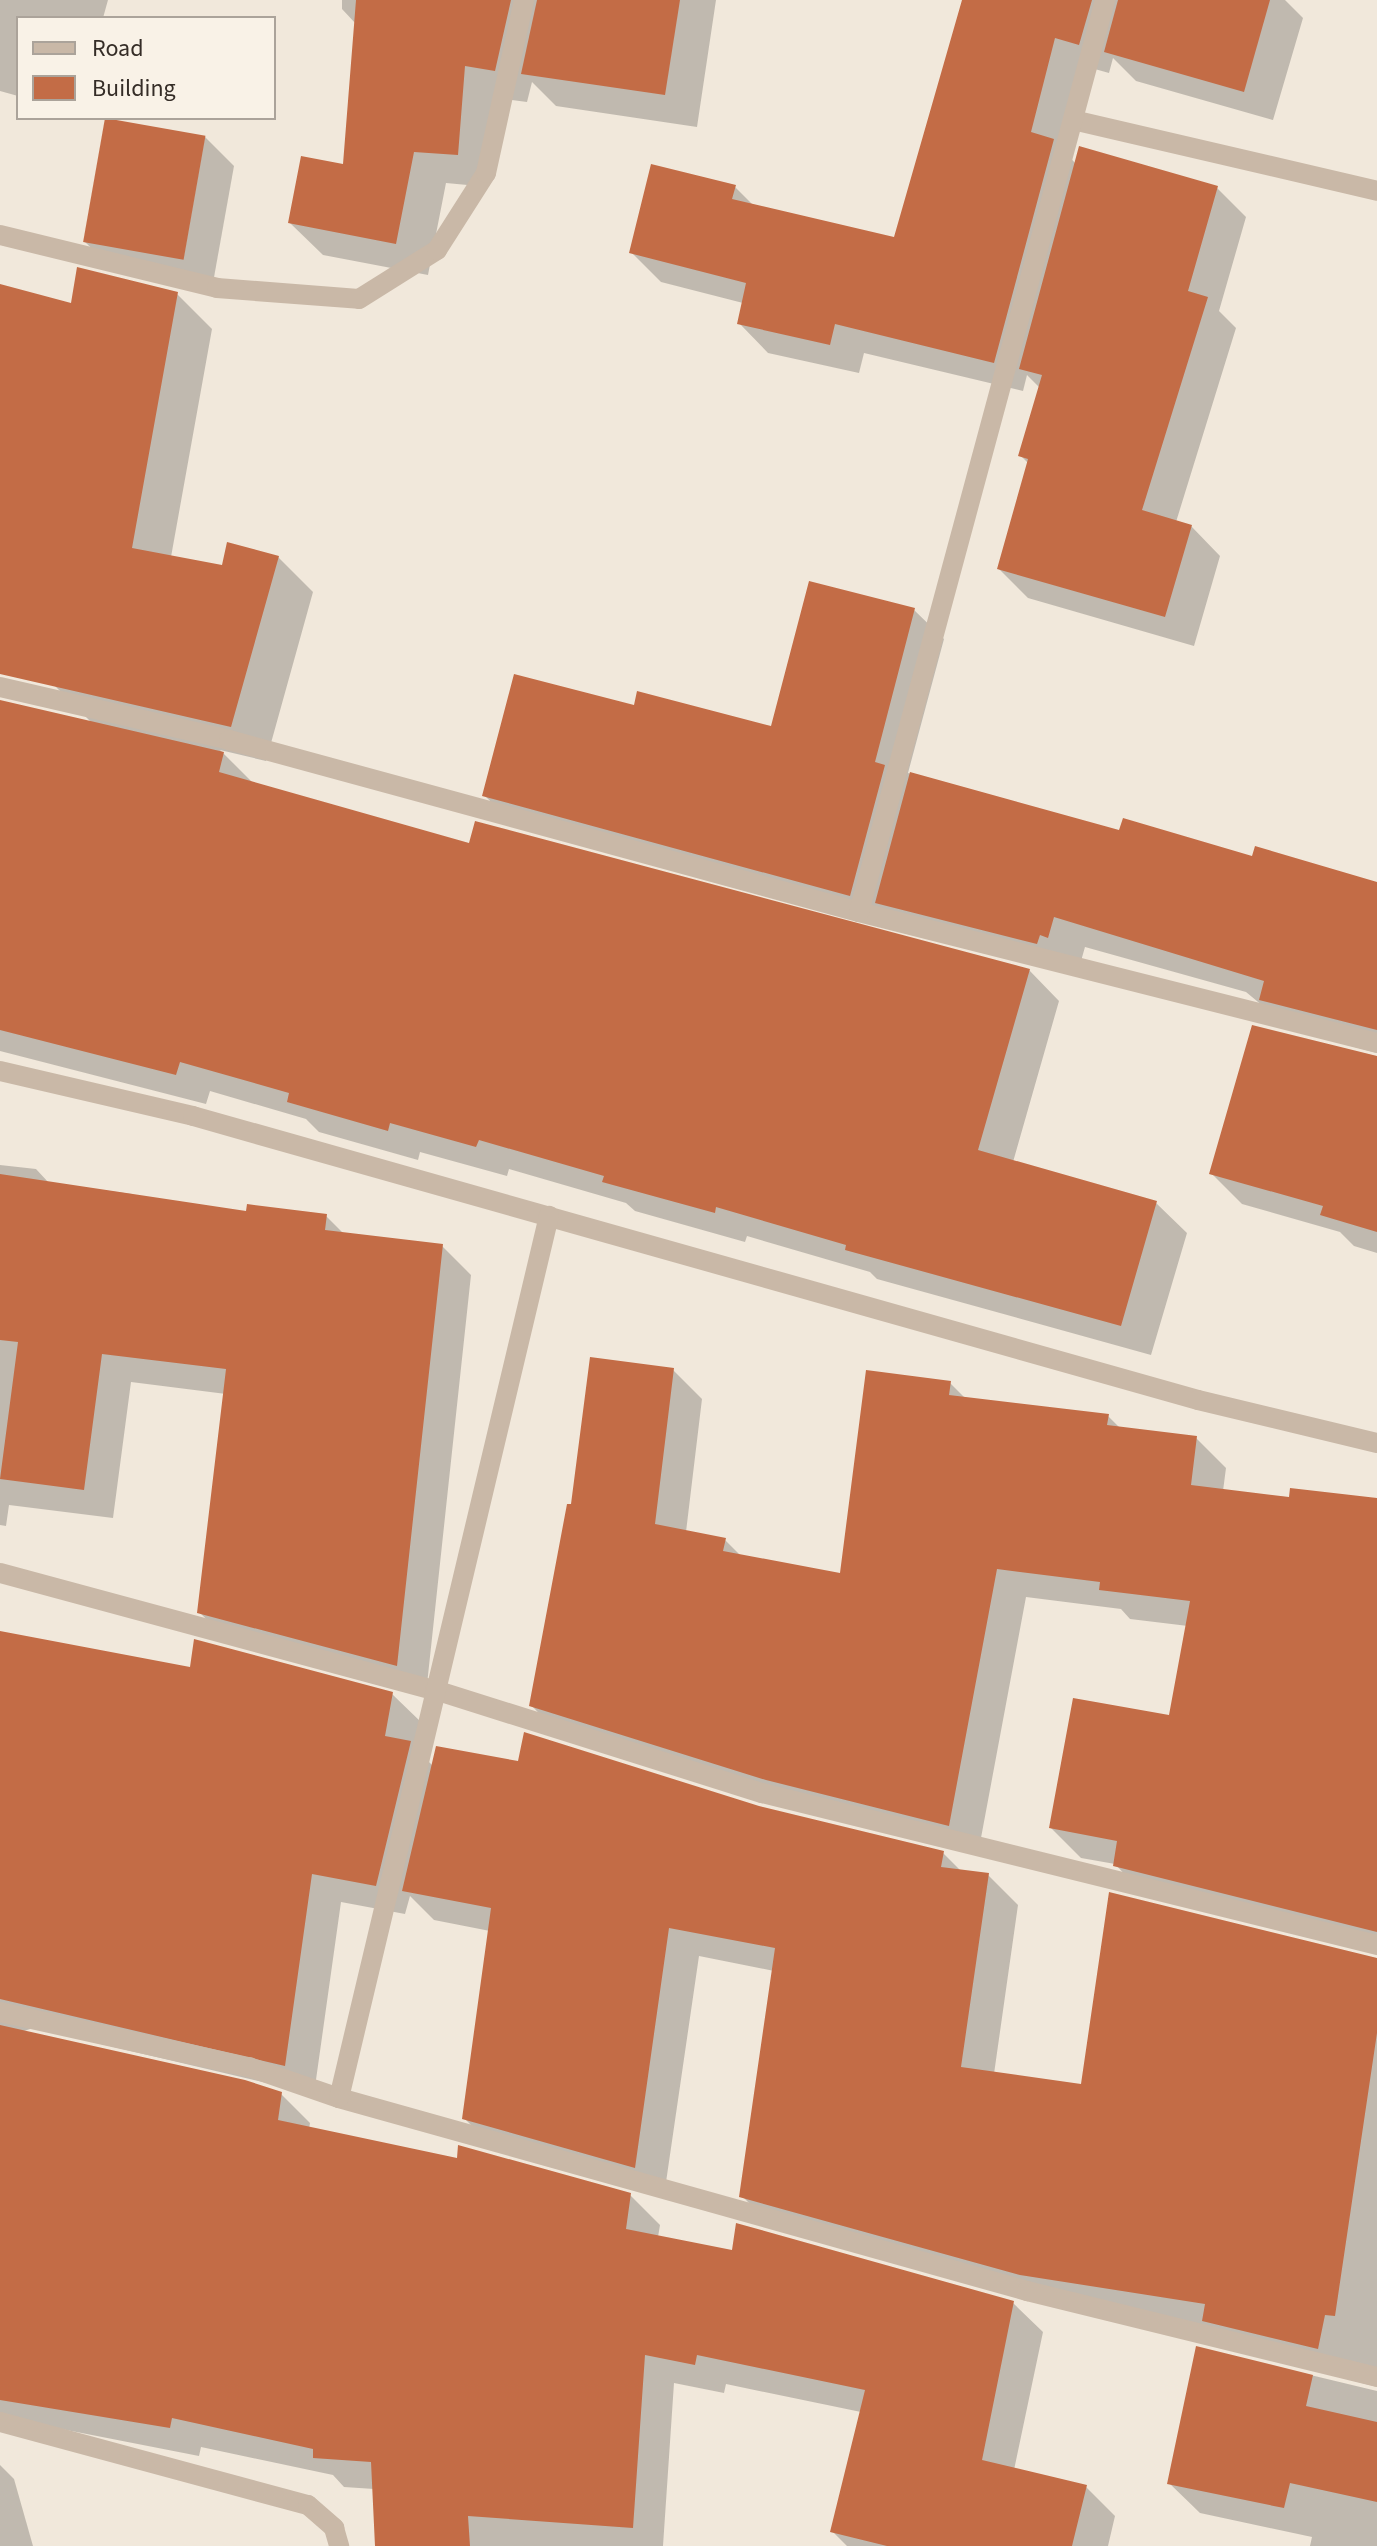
<!DOCTYPE html>
<style>
body{margin:0}
#map{position:relative;width:1377px;height:2546px;overflow:hidden;background:#f1e8db;font-family:"Source Sans 3",sans-serif}
div>[style]{position:absolute}
.shadow>*{inset:0;background:#0003}
.building>*{inset:0;background:#c36c46;transform-origin:0 0}
.street>*{height:20px;margin:-10px;padding:0 10px;transform-origin:10px;border-radius:10px;background:#c9b8a7}
span{translate:-50% -50%;white-space:nowrap;text-align:center;line-height:1.15;-webkit-text-stroke:6px #f9f2e7;paint-order:stroke}
.legend{position:absolute;left:16px;top:16px;width:260px;height:104px;box-sizing:border-box;background:#f9f2e7;border:2px solid #aba39a;margin:0;padding:10px 14px;list-style:none;font-size:24px;color:#352d27}
.legend li{display:flex;align-items:center;gap:16px;height:40px}
.legend b{width:40px;border:2px solid #aba39a}
</style>
<div id="map">
<div class="shadow">
<i style="clip-path:polygon(0 0,108px 0,103px 18px,18px 18px,18px 96px,0 91px)"></i>
<i style="clip-path:polygon(342px 0,716px 0,697px 127px,556px 106px,532px 82px,527px 102px,497px 98px,489px 187px,446px 183px,428px 275px,323px 255px,290px 223px,345px 166px,356px 24px,342px 9px)"></i>
<i style="clip-path:polygon(964px 0,1285px 0,1303px 18px,1273px 120px,1136px 81px,1113px 58px,1109px 73px,1084px 66px,1063px 150px,1076px 164px,1217px 188px,1246px 217px,1219px 311px,1236px 328px,1176px 522px,1191px 526px,1220px 556px,1194px 646px,1028px 598px,999px 569px,1029px 464px,1021px 456px,1040px 388px,1027px 375px,1023px 391px,864px 353px,859px 373px,768px 353px,739px 323px,743px 303px,661px 282px,632px 253px,735px 187px,754px 206px,895px 240px)"></i>
<i style="clip-path:polygon(205px 137px,234px 166px,211px 294px,114px 270px,84px 241px)"></i>
<i style="clip-path:polygon(0 286px,72px 305px,177px 294px,212px 329px,171px 557px,224px 567px,278px 557px,313px 592px,266px 761px,220px 750px,253px 783px,471px 846px,1029px 970px,1059px 1001px,1013px 1162px,1156px 1203px,1187px 1233px,1151px 1355px,877px 1279px,870px 1272px,747px 1236px,745px 1242px,635px 1211px,626px 1203px,509px 1169px,507px 1176px,420px 1152px,418px 1160px,319px 1132px,306px 1119px,210px 1091px,206px 1104px,0 1051px,0 752px,93px 724px,54px 685px,0 666px)"></i>
<i style="clip-path:polygon(914px 610px,944px 639px,908px 773px,1120px 833px,1377px 884px,1377px 1053px,1292px 1030px,1246px 992px,1085px 947px,1079px 968px,514px 824px,484px 795px,635px 707px,772px 728px)"></i>
<i style="clip-path:polygon(1377px 1057px,1377px 1253px,1354px 1246px,1340px 1232px,1242px 1204px,1211px 1173px)"></i>
<i style="clip-path:polygon(0 1165px,36px 1169px,49px 1183px,132px 1194px,138px 1200px,248px 1214px,326px 1216px,344px 1234px,442px 1246px,471px 1275px,426px 1694px,229px 1641px,199px 1612px,226px 1394px,131px 1382px,113px 1518px,9px 1505px,6px 1526px,0 1525px)"></i>
<i style="clip-path:polygon(673px 1370px,702px 1399px,686px 1532px,725px 1540px,741px 1556px,842px 1575px,950px 1383px,966px 1399px,1108px 1416px,1121px 1429px,1196px 1438px,1226px 1468px,1223px 1491px,1377px 1506px,1377px 1696px,1188px 1626px,1130px 1619px,1121px 1609px,1026px 1597px,978px 1854px,560px 1735px,531px 1705px,572px 1507px)"></i>
<i style="clip-path:polygon(0 1634px,192px 1669px,392px 1694px,422px 1723px,417px 1750px,433px 1766px,758px 1808px,943px 1853px,961px 1871px,988px 1875px,1018px 1905px,994px 2074px,1083px 2086px,1377px 1959px,1377px 2387px,772px 2226px,742px 2196px,774px 1971px,699px 1956px,664px 2196px,494px 2148px,464px 2118px,490px 1931px,434px 1920px,410px 1896px,405px 1914px,341px 1902px,314px 2094px,33px 2028px,24px 2031px,281px 2094px,310px 2123px,309px 2129px,630px 2195px,660px 2225px,658px 2237px,1013px 2303px,1043px 2332px,1014px 2470px,1086px 2487px,1115px 2516px,1108px 2546px,847px 2546px,832px 2531px,861px 2412px,726px 2384px,724px 2393px,674px 2383px,663px 2546px,377px 2546px,374px 2489px,344px 2487px,333px 2475px,201px 2447px,199px 2456px,0 2417px)"></i>
<i style="clip-path:polygon(1377px 1759px,1377px 1953px,1145px 1896px,1115px 1864px,1081px 1858px,1051px 1828px)"></i>
<i style="clip-path:polygon(1198px 2348px,1377px 2391px,1377px 2546px,1310px 2546px,1312px 2537px,1200px 2513px,1169px 2483px)"></i>
<i style="clip-path:polygon(0 2465px,14px 2479px,33px 2546px,0 2546px)"></i>
</div>
<div class="building">
<i style="clip-path:polygon(356px 0,511px 0,495px 71px,465px 66px,458px 155px,414px 152px,396px 244px,288px 223px,301px 156px,343px 164px)"></i>
<i style="clip-path:polygon(537px 0,680px 0,665px 95px,521px 74px)"></i>
<i style="clip-path:polygon(962px 0,1092px 0,1079px 45px,1055px 38px,1031px 132px,1054px 139px,994px 363px,835px 324px,830px 345px,737px 324px,746px 283px,629px 253px,651px 164px,736px 185px,732px 199px,894px 237px)"></i>
<i style="clip-path:polygon(1118px 0,1270px 0,1244px 92px,1104px 52px)"></i>
<i style="left:105px;top:118px;width:102px;height:126px;rotate:10deg"></i>
<i style="clip-path:polygon(1079px 146px,1218px 186px,1188px 291px,1208px 297px,1142px 510px,1192px 525px,1165px 617px,997px 569px,1028px 459px,1018px 456px,1042px 375px,1019px 369px)"></i>
<i style="clip-path:polygon(77px 267px,178px 292px,132px 548px,222px 565px,227px 542px,279px 556px,231px 727px,0 674px,0 284px,71px 303px)"></i>
<i style="clip-path:polygon(809px 581px,915px 608px,875px 762px,885px 765px,850px 896px,482px 796px,514px 674px,634px 705px,637px 691px,771px 726px)"></i>
<i style="clip-path:polygon(0 700px,224px 752px,219px 772px,469px 843px,475px 821px,1030px 969px,978px 1150px,1157px 1201px,1121px 1326px,845px 1250px,846px 1245px,716px 1207px,715px 1213px,602px 1182px,604px 1176px,479px 1140px,476px 1147px,390px 1123px,388px 1131px,287px 1102px,289px 1093px,180px 1062px,176px 1075px,0 1030px)"></i>
<i style="clip-path:polygon(910px 772px,1119px 830px,1123px 818px,1252px 856px,1255px 846px,1377px 882px,1377px 1030px,1259px 1000px,1264px 981px,1054px 917px,1048px 938px,1040px 935px,1037px 944px,875px 903px)"></i>
<i style="clip-path:polygon(1252px 1025px,1377px 1056px,1377px 1232px,1320px 1215px,1323px 1206px,1209px 1174px)"></i>
<i style="clip-path:polygon(0 1174px,246px 1211px,247px 1204px,327px 1214px,325px 1230px,443px 1244px,397px 1666px,197px 1613px,226px 1369px,102px 1354px,84px 1490px,0 1479px,18px 1342px,0 1340px)"></i>
<i style="clip-path:polygon(590px 1357px,674px 1368px,655px 1524px,726px 1538px,723px 1551px,840px 1573px,866px 1370px,951px 1381px,949px 1395px,1109px 1414px,1107px 1425px,1197px 1436px,1191px 1485px,1289px 1497px,1290px 1488px,1377px 1498px,1377px 1932px,1113px 1866px,1117px 1841px,1049px 1828px,1073px 1698px,1169px 1715px,1190px 1601px,1099px 1590px,1100px 1582px,997px 1569px,949px 1826px,766px 1780px,529px 1706px,567px 1504px,571px 1504px)"></i>
<i style="clip-path:polygon(0 1631px,190px 1667px,194px 1639px,393px 1692px,385px 1736px,411px 1741px,376px 1886px,312px 1874px,285px 2066px,0 1999px)"></i>
<i style="clip-path:polygon(524px 1732px,759px 1806px,944px 1851px,941px 1867px,989px 1873px,961px 2067px,1081px 2084px,1109px 1892px,1377px 1958px,1377px 2033px,1335px 2316px,1325px 2315px,1318px 2349px,1202px 2321px,1205px 2304px,1020px 2275px,739px 2197px,775px 1948px,669px 1928px,635px 2168px,462px 2119px,491px 1908px,402px 1891px,436px 1746px,518px 1761px)"></i>
<i style="clip-path:polygon(0 2025px,245px 2080px,282px 2092px,278px 2120px,457px 2158px,458px 2145px,631px 2193px,626px 2229px,732px 2250px,736px 2223px,1014px 2301px,982px 2460px,1087px 2485px,1072px 2546px,887px 2546px,830px 2532px,865px 2390px,697px 2355px,695px 2365px,645px 2355px,633px 2528px,468px 2516px,470px 2546px,375px 2546px,371px 2462px,313px 2458px,313px 2449px,172px 2418px,170px 2428px,0 2400px)"></i>
<i style="clip-path:polygon(1196px 2346px,1313px 2375px,1306px 2406px,1377px 2422px,1377px 2502px,1290px 2483px,1284px 2508px,1167px 2484px)"></i>
</div>
<div class="street">
<i style="left:1073px;top:120px;width:312px;rotate:13.1deg"></i>
<i style="left:0;top:235px;width:223px;rotate:13.7deg"></i>
<i style="left:217px;top:288px;width:142px;rotate:4.4deg"></i>
<i style="left:359px;top:299px;width:92px;rotate:-32.1deg"></i>
<i style="left:437px;top:250px;width:91px;rotate:-57.5deg"></i>
<i style="left:486px;top:173px;width:177px;rotate:-77.6deg"></i>
<i style="left:0;top:687px;width:235px;rotate:13deg"></i>
<i style="left:229px;top:740px;width:653px;rotate:15.27deg"></i>
<i style="left:859px;top:912px;width:534px;rotate:14.19deg"></i>
<i style="left:859px;top:912px;width:945px;rotate:-74.9deg"></i>
<i style="left:0;top:1071px;width:198px;rotate:13.1deg"></i>
<i style="left:193px;top:1116px;width:1044px;rotate:15.78deg"></i>
<i style="left:1198px;top:1400px;width:184px;rotate:13.5deg"></i>
<i style="left:0;top:1573px;width:450px;rotate:15.1deg"></i>
<i style="left:435px;top:1690px;width:343px;rotate:17.5deg"></i>
<i style="left:762px;top:1793px;width:634px;rotate:13.88deg"></i>
<i style="left:0;top:2012px;width:255px;rotate:12.5deg"></i>
<i style="left:249px;top:2067px;width:95px;rotate:19deg"></i>
<i style="left:339px;top:2098px;width:715px;rotate:15.67deg"></i>
<i style="left:1027px;top:2291px;width:360px;rotate:13.8deg"></i>
<i style="left:339px;top:2098px;width:907px;rotate:-76.61deg"></i>
<i style="left:0;top:2422px;width:319px;rotate:15.1deg"></i>
<i style="left:308px;top:2505px;width:35px;rotate:41deg"></i>
<i style="left:334px;top:2528px;width:19px;rotate:74deg"></i>
</div>
<ul class="legend">
<li><b style="height:10px;background:#c9b8a7"></b>Road</li>
<li><b style="height:22px;background:#c36c46"></b>Building</li>
</ul>
</div>
